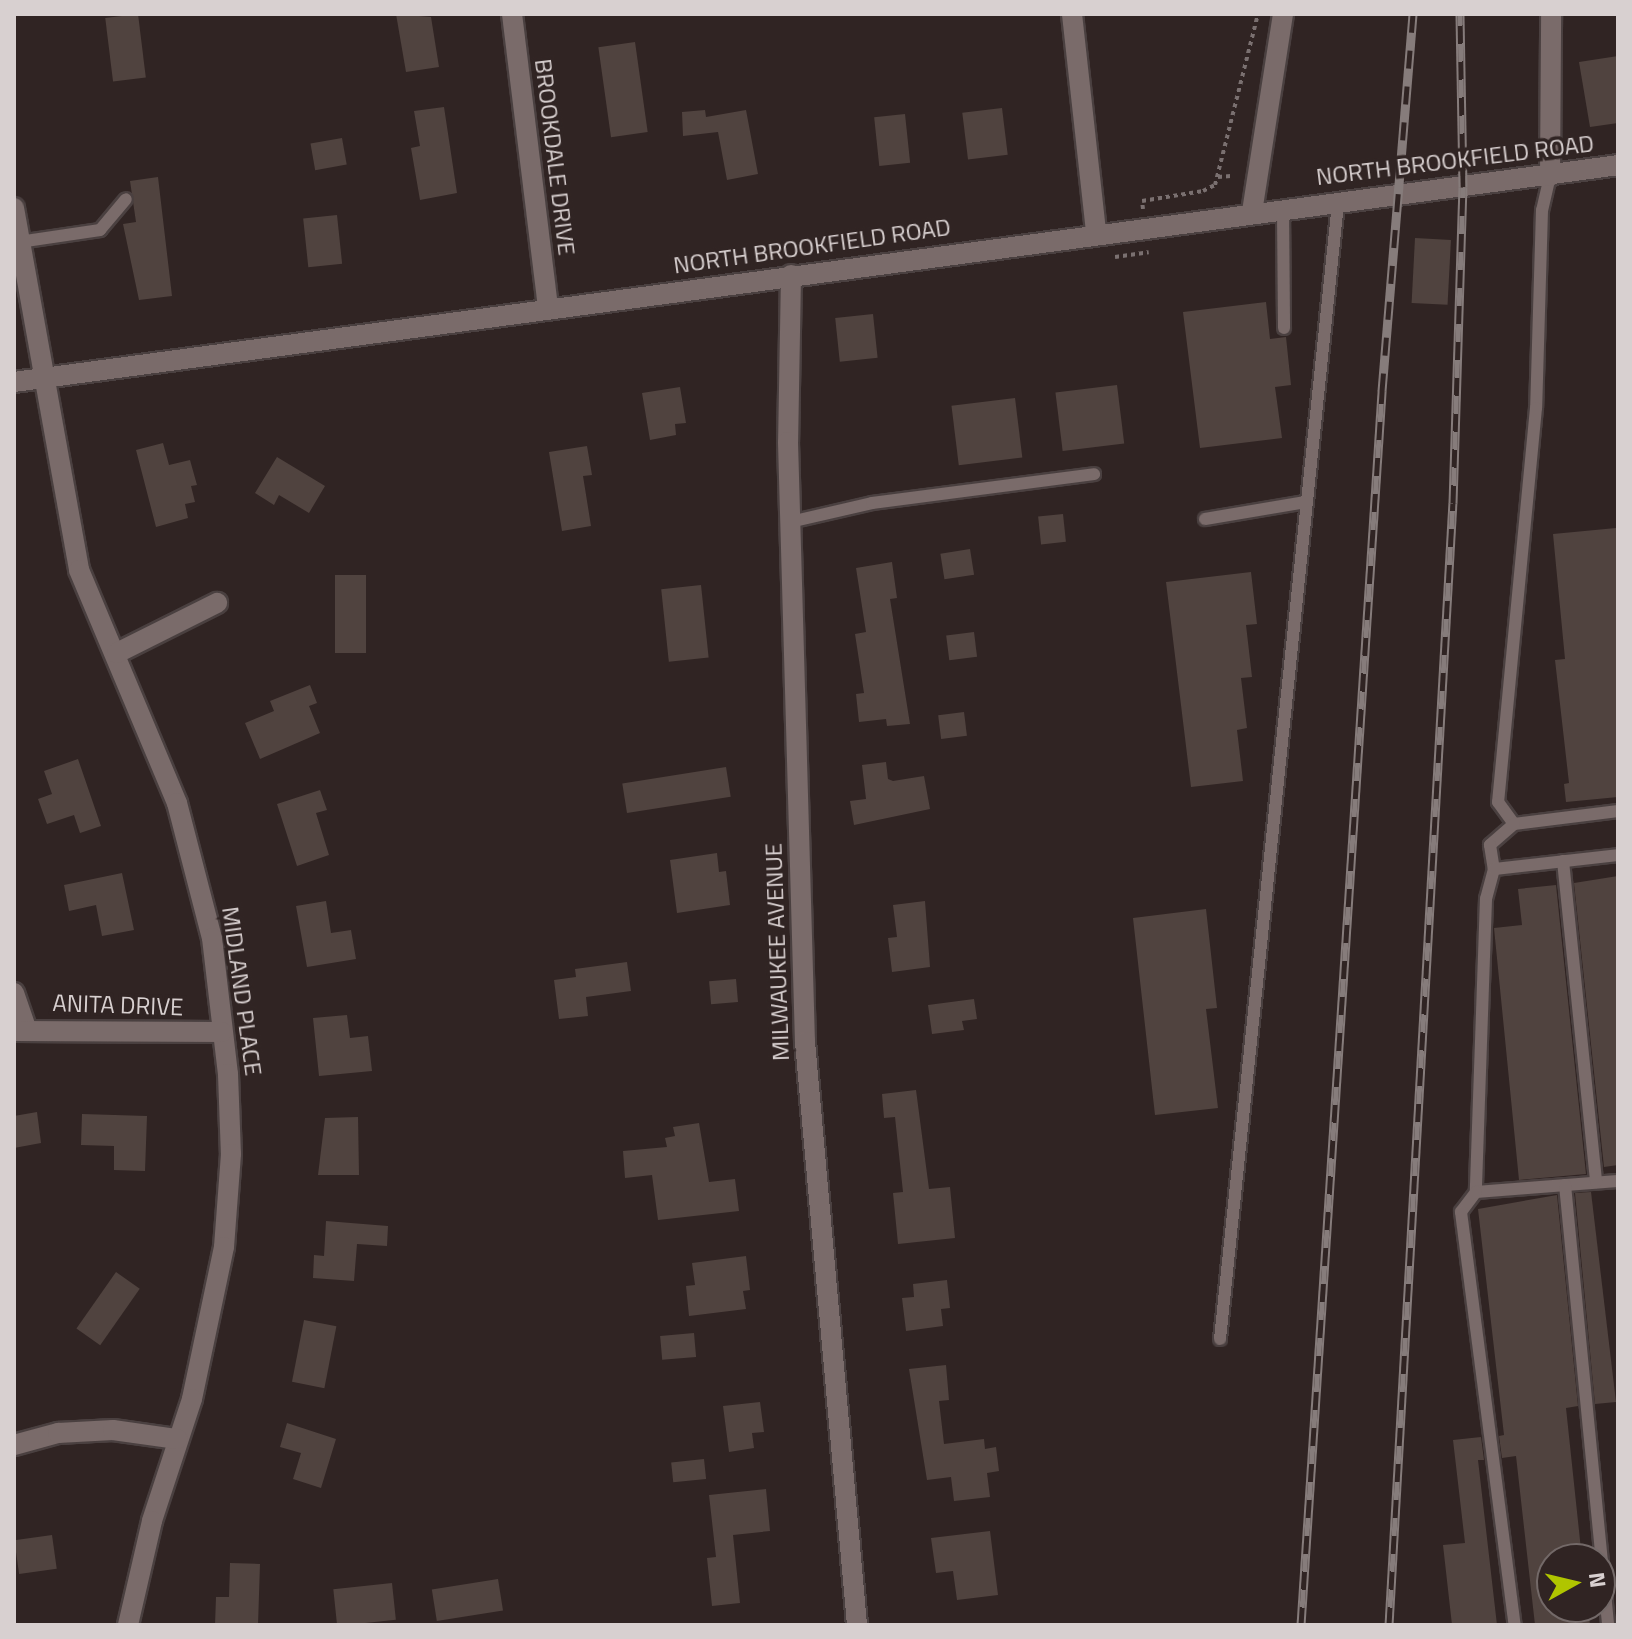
<!DOCTYPE html>
<style>
body{margin:0}
#map{position:relative;width:1632px;height:1639px;overflow:hidden;background:#302423;font-family:"Titillium Web",sans-serif}
div>[style]{position:absolute}
.building>*{inset:0;background:#50433f;transform-origin:0 0}
.path>*{height:4px;margin-top:-2px;transform-origin:0;background:repeating-linear-gradient(90deg,#7a7070 0 4px,transparent 0 8px)}
.roads{filter:drop-shadow(2px 0 #4a4040) drop-shadow(-2px 0 #4a4040) drop-shadow(0 2px #4a4040) drop-shadow(0 -2px #4a4040)}
.lane>*{height:12px;margin:-6px;padding:0 6px;transform-origin:6px;border-radius:6px;background:#7a6b6a}
.street>*{height:20px;margin:-10px;padding:0 10px;transform-origin:10px;border-radius:10px;background:#7a6b6a}
.secondary>*{height:20px;margin:-10px;padding:0 10px;transform-origin:10px;border-radius:10px;background:#7a6b6a}
.rail>*{height:9px;margin-top:-4.5px;transform-origin:0;background:repeating-linear-gradient(90deg,#302423 0 18px,#867c7b 0 36px);box-sizing:border-box;border-block:2px solid #867c7b}
span{translate:-50% -50%;white-space:nowrap;text-align:center;line-height:1.15;-webkit-text-stroke:7px #302423;paint-order:stroke}
.street-label{font-size:24px;color:#d8d0d0}
.frame{position:absolute;inset:0;border:16px solid #d8d0d0;pointer-events:none}
.north{position:absolute;left:1536px;top:1543px;width:80px;height:80px;box-sizing:border-box;background:#302423;border:2px solid #736968;border-radius:50%;rotate:82deg;font-size:22px;font-weight:700;line-height:32px;text-align:center;color:#d8d0d0}
.north::after{content:'';display:block;margin:auto;width:28px;height:36px;background:#b0c500;clip-path:polygon(50% 0,100% 100%,50% 72%,0 100%)}
</style>
<div id="map">
<div class="building">
<i style="left:138px;top:14px;width:64px;height:33px;rotate:83deg"></i>
<i style="clip-path:polygon(396px 14px,431px 17px,439px 67px,406px 72px)"></i>
<i style="left:635px;top:42px;width:91px;height:37px;rotate:82deg"></i>
<i style="clip-path:polygon(1618px 56px,1618px 123px,1590px 127px,1579px 62px)"></i>
<i style="clip-path:polygon(444px 107px,457px 193px,420px 200px,411px 148px,420px 146px,414px 111px)"></i>
<i style="left:1002px;top:108px;width:47px;height:40px;rotate:83deg"></i>
<i style="clip-path:polygon(705px 110px,706px 117px,746px 110px,758px 174px,727px 180px,718px 132px,683px 136px,682px 112px)"></i>
<i style="left:905px;top:114px;width:49px;height:31px;rotate:84deg"></i>
<i style="left:342px;top:138px;width:27px;height:32px;rotate:80deg"></i>
<i style="clip-path:polygon(158px 177px,172px 296px,139px 300px,123px 224px,136px 222px,130px 181px)"></i>
<i style="left:337px;top:215px;width:49px;height:34px;rotate:84deg"></i>
<i style="left:1415px;top:238px;width:36px;height:65px;rotate:3deg"></i>
<i style="clip-path:polygon(1266px 302px,1270px 339px,1286px 337px,1291px 385px,1275px 387px,1282px 438px,1200px 448px,1183px 312px)"></i>
<i style="left:873px;top:314px;width:44px;height:38px;rotate:84deg"></i>
<i style="left:1117px;top:385px;width:59px;height:62px;rotate:83deg"></i>
<i style="clip-path:polygon(680px 387px,686px 423px,675px 424px,676px 435px,650px 440px,642px 393px)"></i>
<i style="left:1015px;top:398px;width:60px;height:64px;rotate:83deg"></i>
<i style="clip-path:polygon(163px 443px,169px 465px,190px 460px,197px 485px,191px 486px,195px 502px,185px 504px,188px 518px,156px 527px,136px 450px)"></i>
<i style="clip-path:polygon(587px 446px,592px 475px,583px 476px,591px 526px,562px 531px,549px 452px)"></i>
<i style="clip-path:polygon(277px 457px,325px 486px,309px 513px,279px 495px,274px 505px,255px 493px)"></i>
<i style="left:1063px;top:514px;width:28px;height:25px;rotate:84deg"></i>
<i style="clip-path:polygon(1616px 528px,1618px 797px,1566px 802px,1564px 784px,1569px 783px,1555px 660px,1565px 659px,1553px 534px)"></i>
<i style="left:970px;top:549px;width:26px;height:30px;rotate:81deg"></i>
<i style="clip-path:polygon(892px 562px,897px 598px,890px 599px,910px 724px,887px 726px,886px 719px,859px 722px,856px 694px,864px 693px,855px 634px,866px 632px,856px 568px)"></i>
<i style="clip-path:polygon(1251px 572px,1257px 624px,1246px 625px,1252px 677px,1241px 678px,1247px 728px,1237px 730px,1243px 781px,1191px 787px,1166px 582px)"></i>
<i style="left:335px;top:575px;width:31px;height:78px"></i>
<i style="left:701px;top:585px;width:73px;height:40px;rotate:84deg"></i>
<i style="left:974px;top:632px;width:25px;height:28px;rotate:83deg"></i>
<i style="clip-path:polygon(310px 685px,317px 703px,309px 706px,320px 733px,260px 759px,245px 723px,274px 711px,270px 701px)"></i>
<i style="left:964px;top:712px;width:24px;height:26px;rotate:83deg"></i>
<i style="clip-path:polygon(78px 759px,101px 826px,80px 833px,74px 815px,47px 824px,38px 799px,52px 794px,44px 771px)"></i>
<i style="clip-path:polygon(886px 762px,888px 779px,893px 781px,924px 776px,930px 809px,854px 825px,850px 801px,866px 799px,862px 765px)"></i>
<i style="left:726px;top:767px;width:30px;height:105px;rotate:81deg"></i>
<i style="clip-path:polygon(320px 790px,327px 810px,316px 813px,329px 855px,297px 866px,277px 804px)"></i>
<i style="clip-path:polygon(717px 853px,719px 872px,726px 871px,730px 905px,677px 913px,670px 860px)"></i>
<i style="clip-path:polygon(122px 873px,134px 930px,102px 936px,96px 905px,69px 911px,64px 885px)"></i>
<i style="clip-path:polygon(1618px 876px,1618px 1165px,1604px 1167px,1574px 883px)"></i>
<i style="clip-path:polygon(1556px 885px,1586px 1174px,1519px 1180px,1494px 928px,1522px 925px,1518px 889px)"></i>
<i style="clip-path:polygon(326px 901px,331px 933px,351px 930px,356px 959px,307px 967px,296px 906px)"></i>
<i style="clip-path:polygon(925px 901px,930px 967px,892px 972px,888px 938px,897px 937px,893px 905px)"></i>
<i style="clip-path:polygon(1206px 909px,1217px 1008px,1206px 1009px,1218px 1108px,1155px 1115px,1133px 918px)"></i>
<i style="clip-path:polygon(627px 962px,631px 991px,586px 997px,588px 1016px,559px 1019px,554px 980px,576px 977px,575px 969px)"></i>
<i style="left:736px;top:979px;width:23px;height:27px;rotate:85deg"></i>
<i style="clip-path:polygon(974px 999px,977px 1019px,962px 1021px,964px 1030px,932px 1034px,928px 1005px)"></i>
<i style="clip-path:polygon(347px 1015px,350px 1038px,368px 1036px,372px 1071px,319px 1076px,313px 1018px)"></i>
<i style="clip-path:polygon(916px 1090px,929px 1189px,950px 1187px,955px 1238px,898px 1244px,893px 1193px,903px 1192px,895px 1117px,884px 1118px,882px 1094px)"></i>
<i style="clip-path:polygon(37px 1112px,41px 1143px,14px 1148px,14px 1116px)"></i>
<i style="clip-path:polygon(82px 1114px,147px 1116px,145px 1171px,114px 1170px,114px 1146px,81px 1145px)"></i>
<i style="clip-path:polygon(358px 1117px,359px 1175px,318px 1175px,325px 1118px)"></i>
<i style="clip-path:polygon(699px 1123px,709px 1182px,735px 1179px,739px 1211px,658px 1220px,652px 1175px,625px 1178px,623px 1151px,667px 1147px,665px 1138px,675px 1136px,673px 1127px)"></i>
<i style="clip-path:polygon(1591px 1192px,1616px 1402px,1595px 1404px,1575px 1193px)"></i>
<i style="clip-path:polygon(1557px 1195px,1578px 1406px,1566px 1408px,1582px 1559px,1552px 1559px,1552px 1607px,1588px 1607px,1590px 1625px,1535px 1625px,1516px 1456px,1502px 1458px,1499px 1436px,1504px 1435px,1478px 1209px)"></i>
<i style="clip-path:polygon(326px 1221px,388px 1226px,387px 1246px,357px 1244px,354px 1281px,313px 1278px,314px 1255px,324px 1256px)"></i>
<i style="clip-path:polygon(746px 1256px,750px 1290px,743px 1291px,746px 1309px,689px 1316px,686px 1286px,695px 1285px,692px 1263px)"></i>
<i style="left:116px;top:1272px;width:29px;height:69px;rotate:35deg"></i>
<i style="clip-path:polygon(947px 1280px,950px 1308px,941px 1309px,943px 1326px,906px 1331px,902px 1298px,914px 1297px,913px 1284px)"></i>
<i style="left:304px;top:1320px;width:33px;height:63px;rotate:11deg"></i>
<i style="left:694px;top:1333px;width:24px;height:34px;rotate:85deg"></i>
<i style="clip-path:polygon(946px 1365px,949px 1400px,939px 1401px,944px 1444px,984px 1439px,985px 1449px,996px 1447px,999px 1471px,987px 1473px,990px 1497px,954px 1501px,951px 1477px,927px 1480px,909px 1369px)"></i>
<i style="clip-path:polygon(760px 1402px,764px 1432px,752px 1433px,754px 1448px,729px 1452px,723px 1406px)"></i>
<i style="clip-path:polygon(287px 1423px,336px 1439px,321px 1488px,293px 1479px,301px 1453px,280px 1447px)"></i>
<i style="clip-path:polygon(1481px 1437px,1484px 1460px,1478px 1460px,1497px 1625px,1452px 1625px,1443px 1545px,1465px 1543px,1453px 1440px)"></i>
<i style="left:704px;top:1459px;width:20px;height:33px;rotate:84deg"></i>
<i style="clip-path:polygon(766px 1489px,770px 1531px,733px 1535px,740px 1603px,712px 1606px,707px 1558px,716px 1557px,709px 1495px)"></i>
<i style="clip-path:polygon(990px 1531px,998px 1595px,957px 1600px,953px 1571px,936px 1573px,931px 1538px)"></i>
<i style="left:52px;top:1535px;width:34px;height:38px;rotate:82deg"></i>
<i style="clip-path:polygon(230px 1563px,260px 1564px,258px 1625px,215px 1625px,216px 1597px,229px 1597px)"></i>
<i style="left:498px;top:1579px;width:32px;height:67px;rotate:81deg"></i>
<i style="left:392px;top:1583px;width:37px;height:59px;rotate:84deg"></i>
</div>
<div class="path">
<i style="left:1218px;top:177px;width:13px;rotate:-4deg"></i>
<i style="left:1143px;top:209px;width:8px;rotate:-97deg"></i>
<i style="left:1142px;top:201px;width:62px;rotate:-9.3deg"></i>
<i style="left:1203px;top:191px;width:13px;rotate:-27deg"></i>
<i style="left:1215px;top:185px;width:176px;rotate:-75.9deg"></i>
<i style="left:1115px;top:257px;width:34px;rotate:-8deg"></i>
</div>
<div class="roads">
<div class="lane">
<i style="left:1550px;top:176px;width:35px;rotate:103deg"></i>
<i style="left:1542px;top:210px;width:198px;rotate:91.7deg"></i>
<i style="left:1536px;top:408px;width:396px;rotate:95.5deg"></i>
<i style="left:1498px;top:802px;width:27px;rotate:54deg"></i>
<i style="left:1514px;top:824px;width:105px;rotate:-7.1deg"></i>
<i style="left:1283px;top:209px;width:119px;rotate:89.5deg"></i>
<i style="left:19px;top:242px;width:82px;rotate:-8.4deg"></i>
<i style="left:100px;top:230px;width:40px;rotate:-50deg"></i>
<i style="left:1205px;top:519px;width:102px;rotate:-9.6deg"></i>
<i style="left:790px;top:522px;width:84px;rotate:-13deg"></i>
<i style="left:872px;top:503px;width:224px;rotate:-7.4deg"></i>
<i style="left:1514px;top:824px;width:32px;rotate:139deg"></i>
<i style="left:1490px;top:845px;width:24px;rotate:81deg"></i>
<i style="left:1494px;top:869px;width:31px;rotate:105deg"></i>
<i style="left:1486px;top:899px;width:293px;rotate:92deg"></i>
<i style="left:1476px;top:1192px;width:142px;rotate:-4.4deg"></i>
<i style="left:1563px;top:861px;width:323px;rotate:84.1deg"></i>
<i style="left:1494px;top:869px;width:125px;rotate:-6.4deg"></i>
<i style="left:1565px;top:1185px;width:442px;rotate:84.4deg"></i>
<i style="left:1476px;top:1192px;width:25px;rotate:127deg"></i>
<i style="left:1461px;top:1212px;width:417px;rotate:82.6deg"></i>
<i style="left:1220px;top:1339px;width:1143px;rotate:-84.07deg"></i>
</div>
<div class="street">
<i style="left:512px;top:14px;width:295px;rotate:83deg"></i>
<i style="left:1072px;top:14px;width:220px;rotate:83.7deg"></i>
<i style="left:1550px;top:176px;width:162px;rotate:-89.6deg"></i>
<i style="left:14px;top:208px;width:368px;rotate:79.8deg"></i>
<i style="left:79px;top:570px;width:253px;rotate:67.2deg"></i>
<i style="left:177px;top:803px;width:139px;rotate:75.5deg"></i>
<i style="left:212px;top:938px;width:137px;rotate:83.3deg"></i>
<i style="left:228px;top:1074px;width:80px;rotate:87.9deg"></i>
<i style="left:231px;top:1154px;width:93px;rotate:94.3deg"></i>
<i style="left:224px;top:1247px;width:155px;rotate:101.9deg"></i>
<i style="left:192px;top:1399px;width:128px;rotate:108.2deg"></i>
<i style="left:152px;top:1521px;width:107px;rotate:103deg"></i>
<i style="left:1252px;top:212px;width:200px;rotate:-81.1deg"></i>
<i style="left:791px;top:275px;width:167px;rotate:91deg"></i>
<i style="left:788px;top:442px;width:600px;rotate:88.38deg"></i>
<i style="left:805px;top:1042px;width:585px;rotate:84.9deg"></i>
<i style="left:117px;top:653px;width:112px;rotate:-26.6deg"></i>
<i style="left:14px;top:993px;width:37px;rotate:71deg"></i>
<i style="left:14px;top:1031px;width:208px;rotate:0.3deg"></i>
<i style="left:14px;top:1445px;width:46px;rotate:-15.3deg"></i>
<i style="left:58px;top:1433px;width:55px;rotate:-3.1deg"></i>
<i style="left:113px;top:1430px;width:65px;rotate:8deg"></i>
</div>
<div class="secondary">
<i style="left:14px;top:382px;width:1619px;rotate:-7.7deg"></i>
</div>
</div>
<div class="rail">
<i style="left:1301px;top:1625px;width:1237px;rotate:-86.24deg"></i>
<i style="left:1382px;top:391px;width:378px;rotate:-85.3deg"></i>
<i style="left:1389px;top:1625px;width:1124px;rotate:-86.74deg"></i>
<i style="left:1453px;top:503px;width:316px;rotate:-88.2deg"></i>
<i style="left:1463px;top:187px;width:173px;rotate:-91deg"></i>
</div>
<div class="street-label">
<span style="left:555px;top:157px;rotate:83deg">BROOKDALE DRIVE</span>
<span style="left:1455px;top:160px;rotate:-7deg">NORTH BROOKFIELD ROAD</span>
<span style="left:812px;top:246px;rotate:-8deg">NORTH BROOKFIELD ROAD</span>
<span style="left:777px;top:952px;rotate:-92deg">MILWAUKEE AVENUE</span>
<span style="left:242px;top:991px;rotate:82deg">MIDLAND PLACE</span>
<span style="left:118px;top:1005px;rotate:2deg">ANITA DRIVE</span>
</div>
<div class="frame"></div>
<div class="north">N</div>
</div>
